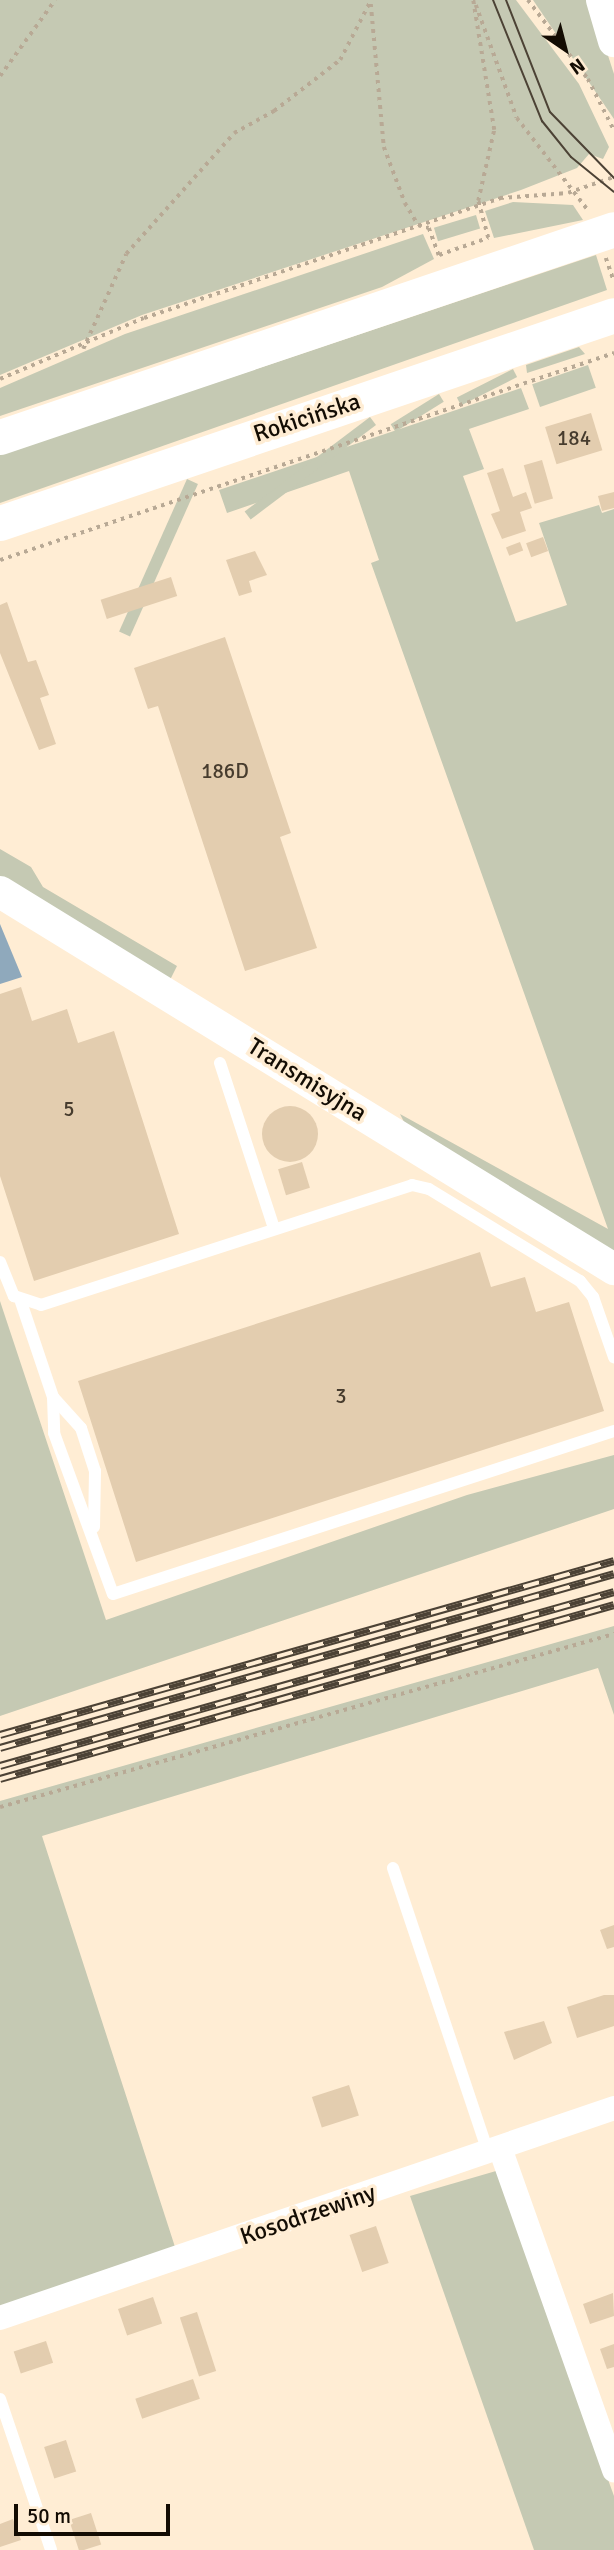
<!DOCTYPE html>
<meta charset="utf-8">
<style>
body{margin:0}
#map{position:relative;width:614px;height:2550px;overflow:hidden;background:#ffedd4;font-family:Signika,sans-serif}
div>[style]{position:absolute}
.green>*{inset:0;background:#c5c9b3;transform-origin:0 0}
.water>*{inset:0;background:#8fa9bc}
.building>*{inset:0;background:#e3cdaf;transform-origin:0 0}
.round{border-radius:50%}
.path>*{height:3.5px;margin-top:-1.75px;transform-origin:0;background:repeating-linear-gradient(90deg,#b8a995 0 3.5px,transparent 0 8.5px)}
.service>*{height:12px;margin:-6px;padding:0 6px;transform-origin:6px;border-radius:6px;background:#fff}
.minor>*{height:24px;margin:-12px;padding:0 12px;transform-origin:12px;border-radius:12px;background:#fff}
.tertiary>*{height:32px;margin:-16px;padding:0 16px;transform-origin:16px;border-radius:16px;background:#fff}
.secondary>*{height:35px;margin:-17.5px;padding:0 17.5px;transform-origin:17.5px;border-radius:17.5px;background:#fff}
.tram>*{height:2px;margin:-1px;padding:0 1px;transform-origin:1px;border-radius:1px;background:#4c4235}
.rail>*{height:8px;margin-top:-4px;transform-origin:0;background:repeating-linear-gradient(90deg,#ffedd4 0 16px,#4c4235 0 32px);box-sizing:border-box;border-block:2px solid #4c4235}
span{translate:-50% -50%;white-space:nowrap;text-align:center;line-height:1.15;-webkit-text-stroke:7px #ffedd4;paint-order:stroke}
.number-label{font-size:21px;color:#473c2e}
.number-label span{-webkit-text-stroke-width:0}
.street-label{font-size:24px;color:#130c03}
.north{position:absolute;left:530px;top:14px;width:70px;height:70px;-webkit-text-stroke:5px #ffedd4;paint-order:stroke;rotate:145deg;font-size:19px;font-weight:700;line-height:28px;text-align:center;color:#130c03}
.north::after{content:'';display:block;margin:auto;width:24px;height:32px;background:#130c03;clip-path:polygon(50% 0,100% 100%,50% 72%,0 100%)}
.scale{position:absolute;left:14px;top:2504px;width:156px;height:32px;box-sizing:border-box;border:4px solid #130c03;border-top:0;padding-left:9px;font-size:21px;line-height:24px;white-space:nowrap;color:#130c03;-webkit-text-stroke:5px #ffedd4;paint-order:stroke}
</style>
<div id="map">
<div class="green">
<i style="clip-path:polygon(0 0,516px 0,579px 84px,609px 147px,603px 159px,589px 154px,577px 168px,521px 190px,142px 315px,0 375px)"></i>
<i style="clip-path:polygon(533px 0,590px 0,614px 74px,614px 119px)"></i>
<i style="clip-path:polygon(513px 202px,573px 205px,583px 220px,494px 238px,485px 211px)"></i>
<i style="left:476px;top:215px;width:14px;height:44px;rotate:73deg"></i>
<i style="clip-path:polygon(423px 234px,434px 259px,382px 287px,0 416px,0 388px,125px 334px)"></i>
<i style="clip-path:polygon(596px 255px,607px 290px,0 503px,0 455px)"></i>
<i style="clip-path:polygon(579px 347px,585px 354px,527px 373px,526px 365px)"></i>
<i style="left:588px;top:365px;width:24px;height:59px;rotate:71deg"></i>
<i style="left:513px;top:369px;width:9px;height:63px;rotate:63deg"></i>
<i style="clip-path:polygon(521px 388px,529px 409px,469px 429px,484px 469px,463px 476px,516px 622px,567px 605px,539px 523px,599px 505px,602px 513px,614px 509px,614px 1259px,408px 1130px,400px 1114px,608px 1229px,371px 563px,379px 560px,349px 471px,227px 513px,219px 490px)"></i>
<i style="left:439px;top:394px;width:9px;height:57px;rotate:58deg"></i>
<i style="left:370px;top:417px;width:10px;height:157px;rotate:53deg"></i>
<i style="left:187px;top:479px;width:12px;height:167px;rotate:24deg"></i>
<i style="clip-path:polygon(0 849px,31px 867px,43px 887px,177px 966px,168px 984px,0 881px)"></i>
<i style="clip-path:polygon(0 1301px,106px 1620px,467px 1495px,614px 1455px,614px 1509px,0 1716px)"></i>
<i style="clip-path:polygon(614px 1626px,614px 1715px,598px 1668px,42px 1836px,176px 2250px,0 2309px,0 1801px)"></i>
<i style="clip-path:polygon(496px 2171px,614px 2496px,614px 2550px,534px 2550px,410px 2196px)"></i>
</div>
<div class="water">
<i style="clip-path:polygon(0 924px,22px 977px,0 984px)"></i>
</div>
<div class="building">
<i style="left:591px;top:413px;width:39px;height:48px;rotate:73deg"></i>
<i style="left:542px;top:460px;width:40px;height:19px;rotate:74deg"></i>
<i style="clip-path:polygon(503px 468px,513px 497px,526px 492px,532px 508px,520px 512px,526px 531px,502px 539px,491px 514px,500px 511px,487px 473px)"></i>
<i style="clip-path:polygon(614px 492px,614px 508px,602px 511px,598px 496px)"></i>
<i style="left:543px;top:537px;width:15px;height:18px;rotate:70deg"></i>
<i style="left:520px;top:542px;width:9px;height:15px;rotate:69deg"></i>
<i style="clip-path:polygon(255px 551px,267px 575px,249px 581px,252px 592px,239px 596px,226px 560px)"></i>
<i style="left:171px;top:577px;width:20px;height:74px;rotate:72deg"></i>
<i style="clip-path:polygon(7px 602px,28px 662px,36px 660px,49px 695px,40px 698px,56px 744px,39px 750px,0 653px,0 605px)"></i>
<i style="clip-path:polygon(225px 637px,291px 833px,280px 837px,317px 948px,245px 971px,158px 706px,148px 709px,134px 668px)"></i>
<i style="clip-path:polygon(21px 987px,32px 1021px,67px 1009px,78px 1043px,114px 1031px,179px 1234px,34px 1281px,0 1176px,0 994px)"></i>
<i class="round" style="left:262px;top:1106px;width:56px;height:56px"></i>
<i style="left:302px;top:1162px;width:27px;height:25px;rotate:73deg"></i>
<i style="clip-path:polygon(480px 1252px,491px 1287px,525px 1277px,536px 1312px,569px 1302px,604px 1411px,136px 1562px,78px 1381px)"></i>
<i style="clip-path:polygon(614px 1925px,614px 1947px,607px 1949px,600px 1930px)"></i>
<i style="clip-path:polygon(604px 1995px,614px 1995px,614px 2026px,577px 2038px,567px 2007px)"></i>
<i style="clip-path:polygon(544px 2021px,552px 2043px,514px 2060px,504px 2032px)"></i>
<i style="left:349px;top:2085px;width:32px;height:39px;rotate:72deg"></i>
<i style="left:376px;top:2226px;width:39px;height:28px;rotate:71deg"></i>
<i style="clip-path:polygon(613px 2293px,614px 2316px,590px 2324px,583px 2304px)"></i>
<i style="left:153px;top:2297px;width:28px;height:37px;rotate:71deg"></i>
<i style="left:197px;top:2312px;width:62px;height:18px;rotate:72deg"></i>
<i style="left:46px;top:2341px;width:23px;height:34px;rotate:72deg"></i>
<i style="clip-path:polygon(614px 2344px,614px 2367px,607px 2369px,600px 2349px)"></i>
<i style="left:193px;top:2379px;width:21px;height:61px;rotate:71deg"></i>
<i style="left:66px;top:2440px;width:33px;height:23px;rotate:72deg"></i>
<i style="left:91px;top:2513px;width:33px;height:23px;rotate:72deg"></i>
<i style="clip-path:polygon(13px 2519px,21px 2540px,0 2547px,0 2524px)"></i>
</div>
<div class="path">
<i style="left:528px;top:0;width:99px;rotate:52.8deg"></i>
<i style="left:588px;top:79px;width:57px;rotate:63deg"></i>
<i style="left:371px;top:4px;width:144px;rotate:84.8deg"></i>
<i style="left:384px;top:147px;width:60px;rotate:69.4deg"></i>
<i style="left:405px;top:203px;width:26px;rotate:59deg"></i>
<i style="left:418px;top:225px;width:11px;rotate:15deg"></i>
<i style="left:429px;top:228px;width:29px;rotate:70deg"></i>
<i style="left:439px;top:255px;width:52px;rotate:-19.1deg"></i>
<i style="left:488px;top:238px;width:38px;rotate:-105deg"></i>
<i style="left:478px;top:201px;width:73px;rotate:-77.3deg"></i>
<i style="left:494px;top:130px;width:132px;rotate:-99.2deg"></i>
<i style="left:476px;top:5px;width:120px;rotate:70.1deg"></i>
<i style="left:517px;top:118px;width:115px;rotate:52.4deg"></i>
<i style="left:0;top:76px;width:94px;rotate:-54.1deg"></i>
<i style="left:606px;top:258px;width:24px;rotate:71deg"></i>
<i style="left:83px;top:349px;width:104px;rotate:-65.6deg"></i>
<i style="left:126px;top:254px;width:162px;rotate:-48.2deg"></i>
<i style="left:234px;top:133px;width:46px;rotate:-28.8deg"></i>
<i style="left:274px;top:111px;width:83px;rotate:-37.7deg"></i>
<i style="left:340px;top:60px;width:68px;rotate:-62.7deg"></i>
<i style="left:0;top:379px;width:156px;rotate:-23deg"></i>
<i style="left:144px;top:318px;width:376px;rotate:-18.6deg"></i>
<i style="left:500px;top:198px;width:68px;rotate:-4.2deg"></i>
<i style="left:568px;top:193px;width:49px;rotate:-19.2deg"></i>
<i style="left:0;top:560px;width:648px;rotate:-18.63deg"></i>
<i style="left:0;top:1807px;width:638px;rotate:-15.74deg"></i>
</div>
<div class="service">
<i style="left:220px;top:1063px;width:174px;rotate:71.9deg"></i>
<i style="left:0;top:1262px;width:37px;rotate:68deg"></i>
<i style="left:14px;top:1296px;width:28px;rotate:18deg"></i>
<i style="left:41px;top:1305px;width:390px;rotate:-17.9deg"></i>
<i style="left:412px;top:1185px;width:17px;rotate:13deg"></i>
<i style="left:429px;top:1189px;width:177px;rotate:31.4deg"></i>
<i style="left:580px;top:1281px;width:21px;rotate:51deg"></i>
<i style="left:593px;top:1297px;width:64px;rotate:70.7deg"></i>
<i style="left:21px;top:1302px;width:100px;rotate:71.4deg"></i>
<i style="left:53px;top:1397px;width:36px;rotate:88deg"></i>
<i style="left:54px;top:1433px;width:171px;rotate:69.9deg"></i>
<i style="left:113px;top:1594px;width:527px;rotate:-18.02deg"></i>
<i style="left:53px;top:1397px;width:42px;rotate:47.9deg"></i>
<i style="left:81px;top:1428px;width:45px;rotate:72deg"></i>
<i style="left:95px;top:1471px;width:56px;rotate:91deg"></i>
<i style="left:393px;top:1868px;width:299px;rotate:71.5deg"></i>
<i style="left:0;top:2399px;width:159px;rotate:71.3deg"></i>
</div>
<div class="minor">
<i style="left:500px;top:2148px;width:342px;rotate:70.5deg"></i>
<i style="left:0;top:2318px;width:649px;rotate:-18.88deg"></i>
</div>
<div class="tertiary">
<i style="left:602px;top:0;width:43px;rotate:73.7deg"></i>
<i style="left:0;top:892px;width:721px;rotate:31.55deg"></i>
</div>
<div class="secondary">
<i style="left:0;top:437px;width:648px;rotate:-18.71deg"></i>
<i style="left:0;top:523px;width:648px;rotate:-18.71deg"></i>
</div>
<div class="tram">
<i style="left:493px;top:0;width:131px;rotate:68deg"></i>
<i style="left:542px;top:121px;width:46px;rotate:51.1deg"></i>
<i style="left:571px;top:157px;width:55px;rotate:39.1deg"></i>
<i style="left:506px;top:0;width:120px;rotate:68.6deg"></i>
<i style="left:550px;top:112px;width:92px;rotate:45.9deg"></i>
</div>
<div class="rail">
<i style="left:0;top:1735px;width:638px;rotate:-15.82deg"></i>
<i style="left:0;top:1748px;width:638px;rotate:-15.82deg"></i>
<i style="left:0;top:1766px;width:638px;rotate:-15.82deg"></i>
<i style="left:0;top:1779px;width:638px;rotate:-15.82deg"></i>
</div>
<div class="number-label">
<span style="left:574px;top:438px">184</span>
<span style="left:225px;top:771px">186D</span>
<span style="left:69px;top:1109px">5</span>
<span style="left:341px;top:1396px">3</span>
</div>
<div class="street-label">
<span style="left:307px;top:418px;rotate:-18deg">Rokicińska</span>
<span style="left:307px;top:1080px;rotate:32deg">Transmisyjna</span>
<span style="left:308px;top:2215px;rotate:-19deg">Kosodrzewiny</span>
</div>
<div class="north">N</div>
<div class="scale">50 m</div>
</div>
